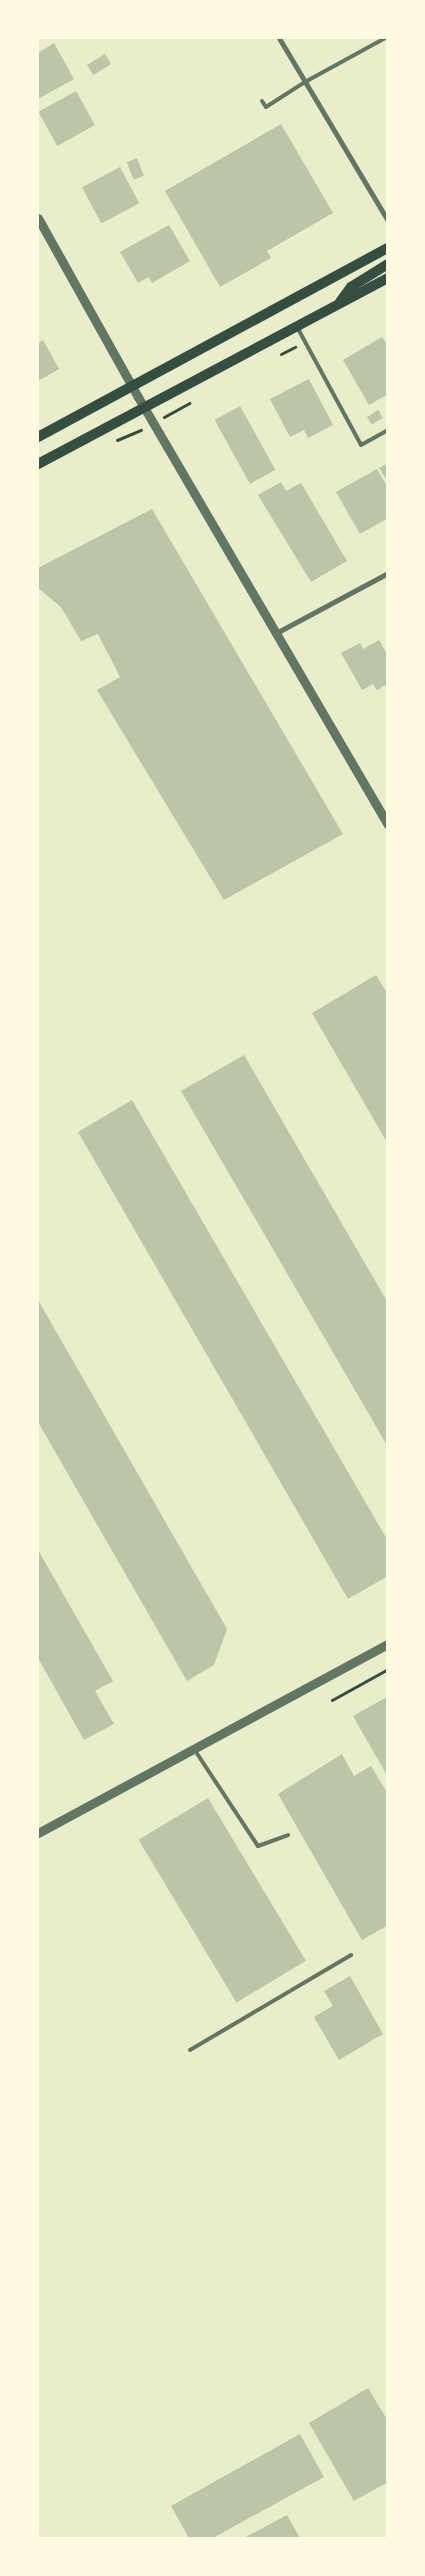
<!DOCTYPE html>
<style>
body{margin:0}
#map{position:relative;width:425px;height:2576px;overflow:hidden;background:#e9edc9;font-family:"Space Grotesk",sans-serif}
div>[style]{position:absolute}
.building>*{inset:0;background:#bcc5a7;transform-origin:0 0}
.path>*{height:3px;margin:-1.5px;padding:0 1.5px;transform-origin:1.5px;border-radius:1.5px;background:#344e41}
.service>*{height:4px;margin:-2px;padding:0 2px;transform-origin:2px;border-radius:2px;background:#617663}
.minor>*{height:5px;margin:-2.5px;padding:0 2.5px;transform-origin:2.5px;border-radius:2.5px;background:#617663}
.tertiary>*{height:9px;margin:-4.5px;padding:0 4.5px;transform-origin:4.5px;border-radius:4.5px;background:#617663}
.secondary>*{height:10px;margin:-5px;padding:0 5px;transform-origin:5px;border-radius:5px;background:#344e41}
span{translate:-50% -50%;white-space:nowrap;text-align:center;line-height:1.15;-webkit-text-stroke:5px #fefae0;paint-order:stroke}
.frame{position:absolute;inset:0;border:39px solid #fefae0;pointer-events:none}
</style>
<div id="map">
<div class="building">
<i style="clip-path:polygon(54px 43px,74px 79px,38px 99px,38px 53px)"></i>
<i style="left:105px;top:54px;width:12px;height:21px;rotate:59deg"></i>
<i style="left:76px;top:91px;width:39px;height:43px;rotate:61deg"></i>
<i style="clip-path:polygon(281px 124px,333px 213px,267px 251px,271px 258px,220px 287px,165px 191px)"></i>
<i style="left:137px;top:158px;width:19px;height:11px;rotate:69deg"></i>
<i style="left:120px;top:167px;width:41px;height:43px;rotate:62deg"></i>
<i style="clip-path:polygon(169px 225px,190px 261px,152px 283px,149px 277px,138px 283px,120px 252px)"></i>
<i style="clip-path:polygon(382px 337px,388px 346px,388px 394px,369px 405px,343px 360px)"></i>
<i style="clip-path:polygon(43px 340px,59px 369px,38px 381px,38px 343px)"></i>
<i style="clip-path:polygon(309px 379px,333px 425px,308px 438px,304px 430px,290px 437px,270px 399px)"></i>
<i style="left:240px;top:406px;width:73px;height:29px;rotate:61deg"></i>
<i style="left:378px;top:410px;width:9px;height:13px;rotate:58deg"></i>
<i style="clip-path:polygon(388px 463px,388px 482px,379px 468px)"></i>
<i style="clip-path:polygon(377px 469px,388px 488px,388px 518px,360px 534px,336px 492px)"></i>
<i style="clip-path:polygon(281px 482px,286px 491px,301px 483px,347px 561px,311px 582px,258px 495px)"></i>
<i style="clip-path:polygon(152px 509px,343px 834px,224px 900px,97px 690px,120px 677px,98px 634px,81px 641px,61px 607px,38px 588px,38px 568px)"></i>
<i style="clip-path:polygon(379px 640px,388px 656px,388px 684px,377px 690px,373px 684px,362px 690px,341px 653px,360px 643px,363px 649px)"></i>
<i style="clip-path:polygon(376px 975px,388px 995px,388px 1144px,312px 1013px)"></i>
<i style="clip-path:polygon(244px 1055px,388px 1303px,388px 1447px,181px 1091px)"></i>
<i style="clip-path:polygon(132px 1100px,388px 1541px,388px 1576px,348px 1599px,78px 1132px)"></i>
<i style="clip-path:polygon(38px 1300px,227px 1629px,214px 1665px,187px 1681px,38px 1422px)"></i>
<i style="clip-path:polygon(38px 1550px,113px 1681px,95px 1691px,114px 1724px,84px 1740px,38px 1658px)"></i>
<i style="clip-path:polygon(385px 1698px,388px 1699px,388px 1777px,353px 1716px)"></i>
<i style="clip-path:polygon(342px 1754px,354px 1776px,371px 1766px,388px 1794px,388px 1925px,362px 1940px,278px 1794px)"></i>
<i style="left:208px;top:1798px;width:190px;height:81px;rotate:59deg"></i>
<i style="clip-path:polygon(350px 1976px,383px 2034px,339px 2060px,314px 2017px,333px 2006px,324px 1991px)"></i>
<i style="clip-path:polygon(368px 2388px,388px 2421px,388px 2482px,354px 2501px,309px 2423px)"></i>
<i style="clip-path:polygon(300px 2434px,324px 2477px,213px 2538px,189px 2538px,171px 2506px)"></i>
<i style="clip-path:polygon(287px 2515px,300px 2538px,244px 2538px)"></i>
</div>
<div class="path">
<i style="left:281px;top:354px;width:16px;rotate:-27deg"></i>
<i style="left:164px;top:417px;width:29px;rotate:-29deg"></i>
<i style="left:117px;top:440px;width:26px;rotate:-23deg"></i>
<i style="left:332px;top:1700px;width:64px;rotate:-29deg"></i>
</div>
<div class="service">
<i style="left:262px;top:101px;width:7px;rotate:56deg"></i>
<i style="left:266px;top:107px;width:46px;rotate:-32.7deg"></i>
<i style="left:305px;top:82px;width:91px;rotate:-28.8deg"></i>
<i style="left:297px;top:327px;width:134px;rotate:61.5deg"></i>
<i style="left:361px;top:445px;width:31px;rotate:-29deg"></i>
<i style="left:194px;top:1749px;width:116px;rotate:56.6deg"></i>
<i style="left:258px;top:1846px;width:32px;rotate:-20deg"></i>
<i style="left:190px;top:2050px;width:187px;rotate:-30.5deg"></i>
</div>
<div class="minor">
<i style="left:279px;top:38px;width:213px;rotate:59.2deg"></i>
<i style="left:276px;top:633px;width:127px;rotate:-28.2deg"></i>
</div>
<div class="tertiary">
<i style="left:38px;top:218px;width:205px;rotate:60.8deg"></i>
<i style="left:138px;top:397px;width:495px;rotate:59.7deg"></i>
<i style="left:38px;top:1833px;width:398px;rotate:-28.4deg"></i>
</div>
<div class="secondary">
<i style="left:340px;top:302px;width:19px;rotate:-54deg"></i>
<i style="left:351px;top:287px;width:44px;rotate:-31.9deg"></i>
<i style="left:38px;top:437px;width:398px;rotate:-28.4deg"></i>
<i style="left:38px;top:464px;width:396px;rotate:-28deg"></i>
</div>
<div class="frame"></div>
</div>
